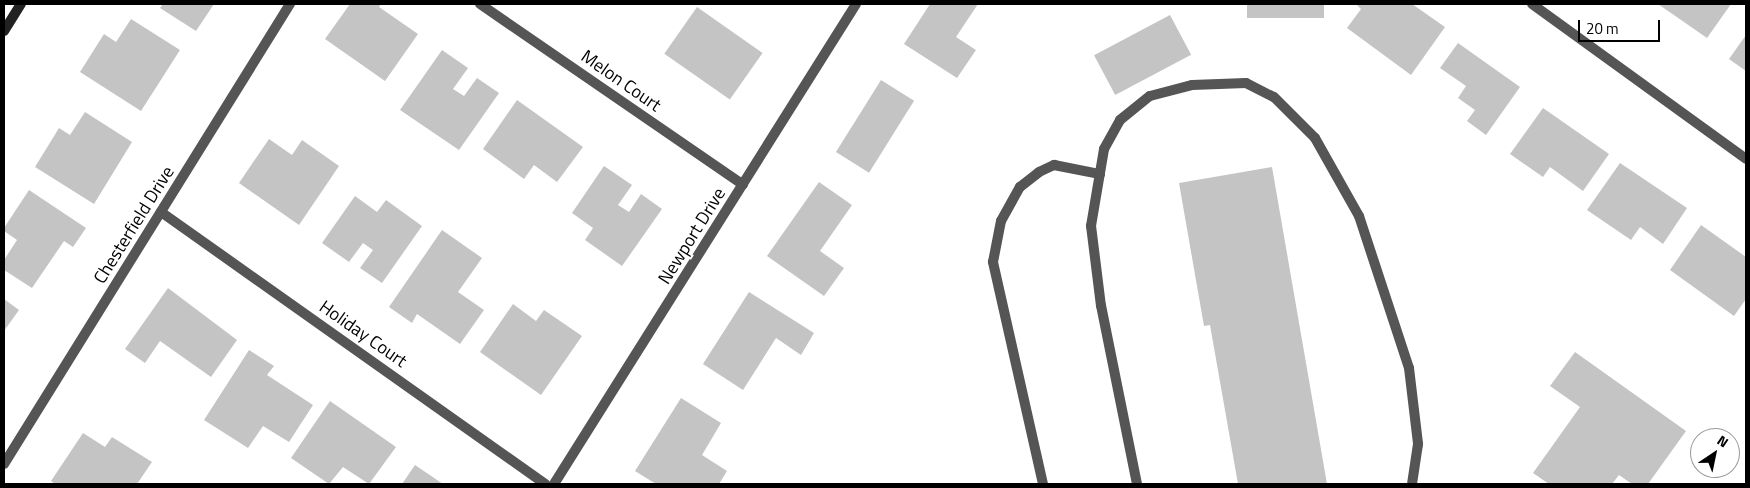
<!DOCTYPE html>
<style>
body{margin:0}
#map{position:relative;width:1750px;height:488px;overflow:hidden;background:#fff;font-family:"Titillium Web",sans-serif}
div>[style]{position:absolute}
.building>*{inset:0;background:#c4c4c4;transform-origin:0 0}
.service>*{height:10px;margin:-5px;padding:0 5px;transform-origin:5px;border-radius:5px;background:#555}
.minor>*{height:10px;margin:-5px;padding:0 5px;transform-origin:5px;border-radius:5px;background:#555}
.secondary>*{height:10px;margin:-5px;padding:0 5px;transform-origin:5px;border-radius:5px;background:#222}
span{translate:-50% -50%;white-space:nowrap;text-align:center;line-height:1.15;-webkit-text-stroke:4px #fff;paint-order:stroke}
.street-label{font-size:18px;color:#000}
.frame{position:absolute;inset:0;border:5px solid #000;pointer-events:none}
.north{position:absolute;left:1690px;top:428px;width:50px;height:50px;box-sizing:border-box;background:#fff;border:1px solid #999;border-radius:50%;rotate:34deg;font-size:14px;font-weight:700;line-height:20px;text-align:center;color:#000}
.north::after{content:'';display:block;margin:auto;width:18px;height:22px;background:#000;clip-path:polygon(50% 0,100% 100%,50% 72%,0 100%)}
.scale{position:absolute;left:1578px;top:20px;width:82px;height:22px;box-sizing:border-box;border:2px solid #000;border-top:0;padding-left:6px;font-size:15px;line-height:18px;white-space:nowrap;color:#000;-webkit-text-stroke:4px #fff;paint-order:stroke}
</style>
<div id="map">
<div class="building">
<i style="clip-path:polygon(163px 4px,214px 4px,196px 31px,160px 8px)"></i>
<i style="clip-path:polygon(350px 4px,381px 4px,379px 7px,418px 34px,385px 81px,325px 39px)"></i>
<i style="clip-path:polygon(930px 4px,978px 4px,956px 37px,976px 50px,957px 78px,904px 44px)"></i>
<i style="left:1247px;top:4px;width:77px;height:14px"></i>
<i style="clip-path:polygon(1356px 4px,1412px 4px,1445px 27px,1411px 75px,1347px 28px,1361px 9px)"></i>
<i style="clip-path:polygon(1658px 4px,1731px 4px,1707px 38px)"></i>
<i style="left:697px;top:7px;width:80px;height:57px;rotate:35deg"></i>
<i style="left:1170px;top:15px;width:45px;height:86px;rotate:62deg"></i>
<i style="clip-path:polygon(131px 19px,180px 50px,141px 111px,80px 72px,104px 34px,116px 42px)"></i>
<i style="clip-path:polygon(1746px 35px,1746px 71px,1729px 59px)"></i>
<i style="clip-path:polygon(1458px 43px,1520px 87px,1486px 135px,1467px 121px,1475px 110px,1458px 98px,1466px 86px,1440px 68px)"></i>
<i style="clip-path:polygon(442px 50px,468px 68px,453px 89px,464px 96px,477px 78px,499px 93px,459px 150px,400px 110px)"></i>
<i style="left:881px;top:80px;width:39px;height:85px;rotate:32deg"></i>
<i style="clip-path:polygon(517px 100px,583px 147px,557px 182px,534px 165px,524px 179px,483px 149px)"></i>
<i style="clip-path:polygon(1543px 108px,1609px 154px,1583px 191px,1550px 167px,1543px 177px,1510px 154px)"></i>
<i style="clip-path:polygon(85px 112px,132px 142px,94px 204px,35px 167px,59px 128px,70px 135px)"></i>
<i style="clip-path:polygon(269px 139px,292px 155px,302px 140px,339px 166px,299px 225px,239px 183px)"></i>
<i style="clip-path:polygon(1620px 163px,1687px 208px,1663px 244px,1640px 227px,1631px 240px,1587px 210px)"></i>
<i style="clip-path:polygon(604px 166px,632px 185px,618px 205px,629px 212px,641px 194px,662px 209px,622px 266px,585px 240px,593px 228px,572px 213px)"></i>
<i style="clip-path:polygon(1272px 167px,1327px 484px,1238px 484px,1210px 325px,1204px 326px,1179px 183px)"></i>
<i style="clip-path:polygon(819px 182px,852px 205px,820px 251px,844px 268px,824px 296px,767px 256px)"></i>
<i style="clip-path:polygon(29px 190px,86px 228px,73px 247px,64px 241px,32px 288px,4px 270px,4px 260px,17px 240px,4px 231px,4px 228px)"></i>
<i style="clip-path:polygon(355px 196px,377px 212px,386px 200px,422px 226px,382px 283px,360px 268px,373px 250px,363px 243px,349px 262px,322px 243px)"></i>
<i style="clip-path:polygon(1701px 225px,1746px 257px,1746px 299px,1734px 316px,1670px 270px)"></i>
<i style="clip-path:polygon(442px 230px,482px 258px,458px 292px,484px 310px,460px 344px,417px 314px,412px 323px,389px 307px)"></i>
<i style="clip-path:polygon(168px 288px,237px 340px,211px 377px,160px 341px,145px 363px,125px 349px)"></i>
<i style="clip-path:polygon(749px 292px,814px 333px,801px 355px,776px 338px,743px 390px,703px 364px)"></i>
<i style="clip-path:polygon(4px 299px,19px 310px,4px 331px)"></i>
<i style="clip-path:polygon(513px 304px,536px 321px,544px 310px,582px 336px,541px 395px,480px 352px)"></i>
<i style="clip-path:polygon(249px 350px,274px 366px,267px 375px,313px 405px,289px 442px,263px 426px,248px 448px,204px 420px)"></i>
<i style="clip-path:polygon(1575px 352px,1686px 431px,1648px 484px,1632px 484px,1619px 475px,1612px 484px,1549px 484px,1533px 473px,1580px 407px,1550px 386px)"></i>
<i style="clip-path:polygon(681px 398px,721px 423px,702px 455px,727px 471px,719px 484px,656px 484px,635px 471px)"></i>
<i style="clip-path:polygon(330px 401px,396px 447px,369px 484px,343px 467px,329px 484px,291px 458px)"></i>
<i style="clip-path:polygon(83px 433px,105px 447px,112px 437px,152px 462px,137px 484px,55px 484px,51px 481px)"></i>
<i style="clip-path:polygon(415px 465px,443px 484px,402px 484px)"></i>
</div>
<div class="service">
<i style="left:1043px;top:484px;width:228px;rotate:-102.7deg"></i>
<i style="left:993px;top:262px;width:42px;rotate:-79deg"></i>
<i style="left:1001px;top:221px;width:39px;rotate:-61deg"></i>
<i style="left:1020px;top:187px;width:24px;rotate:-38deg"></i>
<i style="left:1039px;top:172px;width:17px;rotate:-25deg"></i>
<i style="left:1054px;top:165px;width:47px;rotate:11.1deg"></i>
<i style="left:1137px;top:484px;width:182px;rotate:-101.4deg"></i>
<i style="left:1101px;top:306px;width:81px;rotate:-97.1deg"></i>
<i style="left:1091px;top:226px;width:78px;rotate:-80.4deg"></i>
<i style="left:1104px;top:149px;width:33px;rotate:-61deg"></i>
<i style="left:1120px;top:120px;width:38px;rotate:-39deg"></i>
<i style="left:1150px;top:96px;width:43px;rotate:-14.7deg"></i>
<i style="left:1192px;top:85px;width:54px;rotate:-2.1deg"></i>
<i style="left:1246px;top:83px;width:31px;rotate:27deg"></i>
<i style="left:1274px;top:97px;width:58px;rotate:45deg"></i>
<i style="left:1315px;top:138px;width:90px;rotate:60.6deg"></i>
<i style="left:1359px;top:216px;width:160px;rotate:71.8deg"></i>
<i style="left:1409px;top:368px;width:77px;rotate:83.2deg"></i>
<i style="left:1418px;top:444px;width:40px;rotate:98.5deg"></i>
</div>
<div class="minor">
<i style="left:480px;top:4px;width:319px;rotate:34.5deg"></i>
<i style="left:1532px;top:4px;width:264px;rotate:35.9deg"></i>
<i style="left:161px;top:212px;width:471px;rotate:35.3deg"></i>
<i style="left:4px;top:464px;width:542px;rotate:-58.13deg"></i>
<i style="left:554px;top:484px;width:567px;rotate:-57.82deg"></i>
</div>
<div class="secondary">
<i style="left:4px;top:31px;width:32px;rotate:-58deg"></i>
</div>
<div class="street-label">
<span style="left:621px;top:81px;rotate:35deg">Melon Court</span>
<span style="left:134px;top:225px;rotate:-58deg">Chesterfield Drive</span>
<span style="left:692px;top:236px;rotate:-58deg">Newport Drive</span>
<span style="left:363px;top:334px;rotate:35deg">Holiday Court</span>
</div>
<div class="frame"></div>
<div class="north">N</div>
<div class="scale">20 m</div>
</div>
